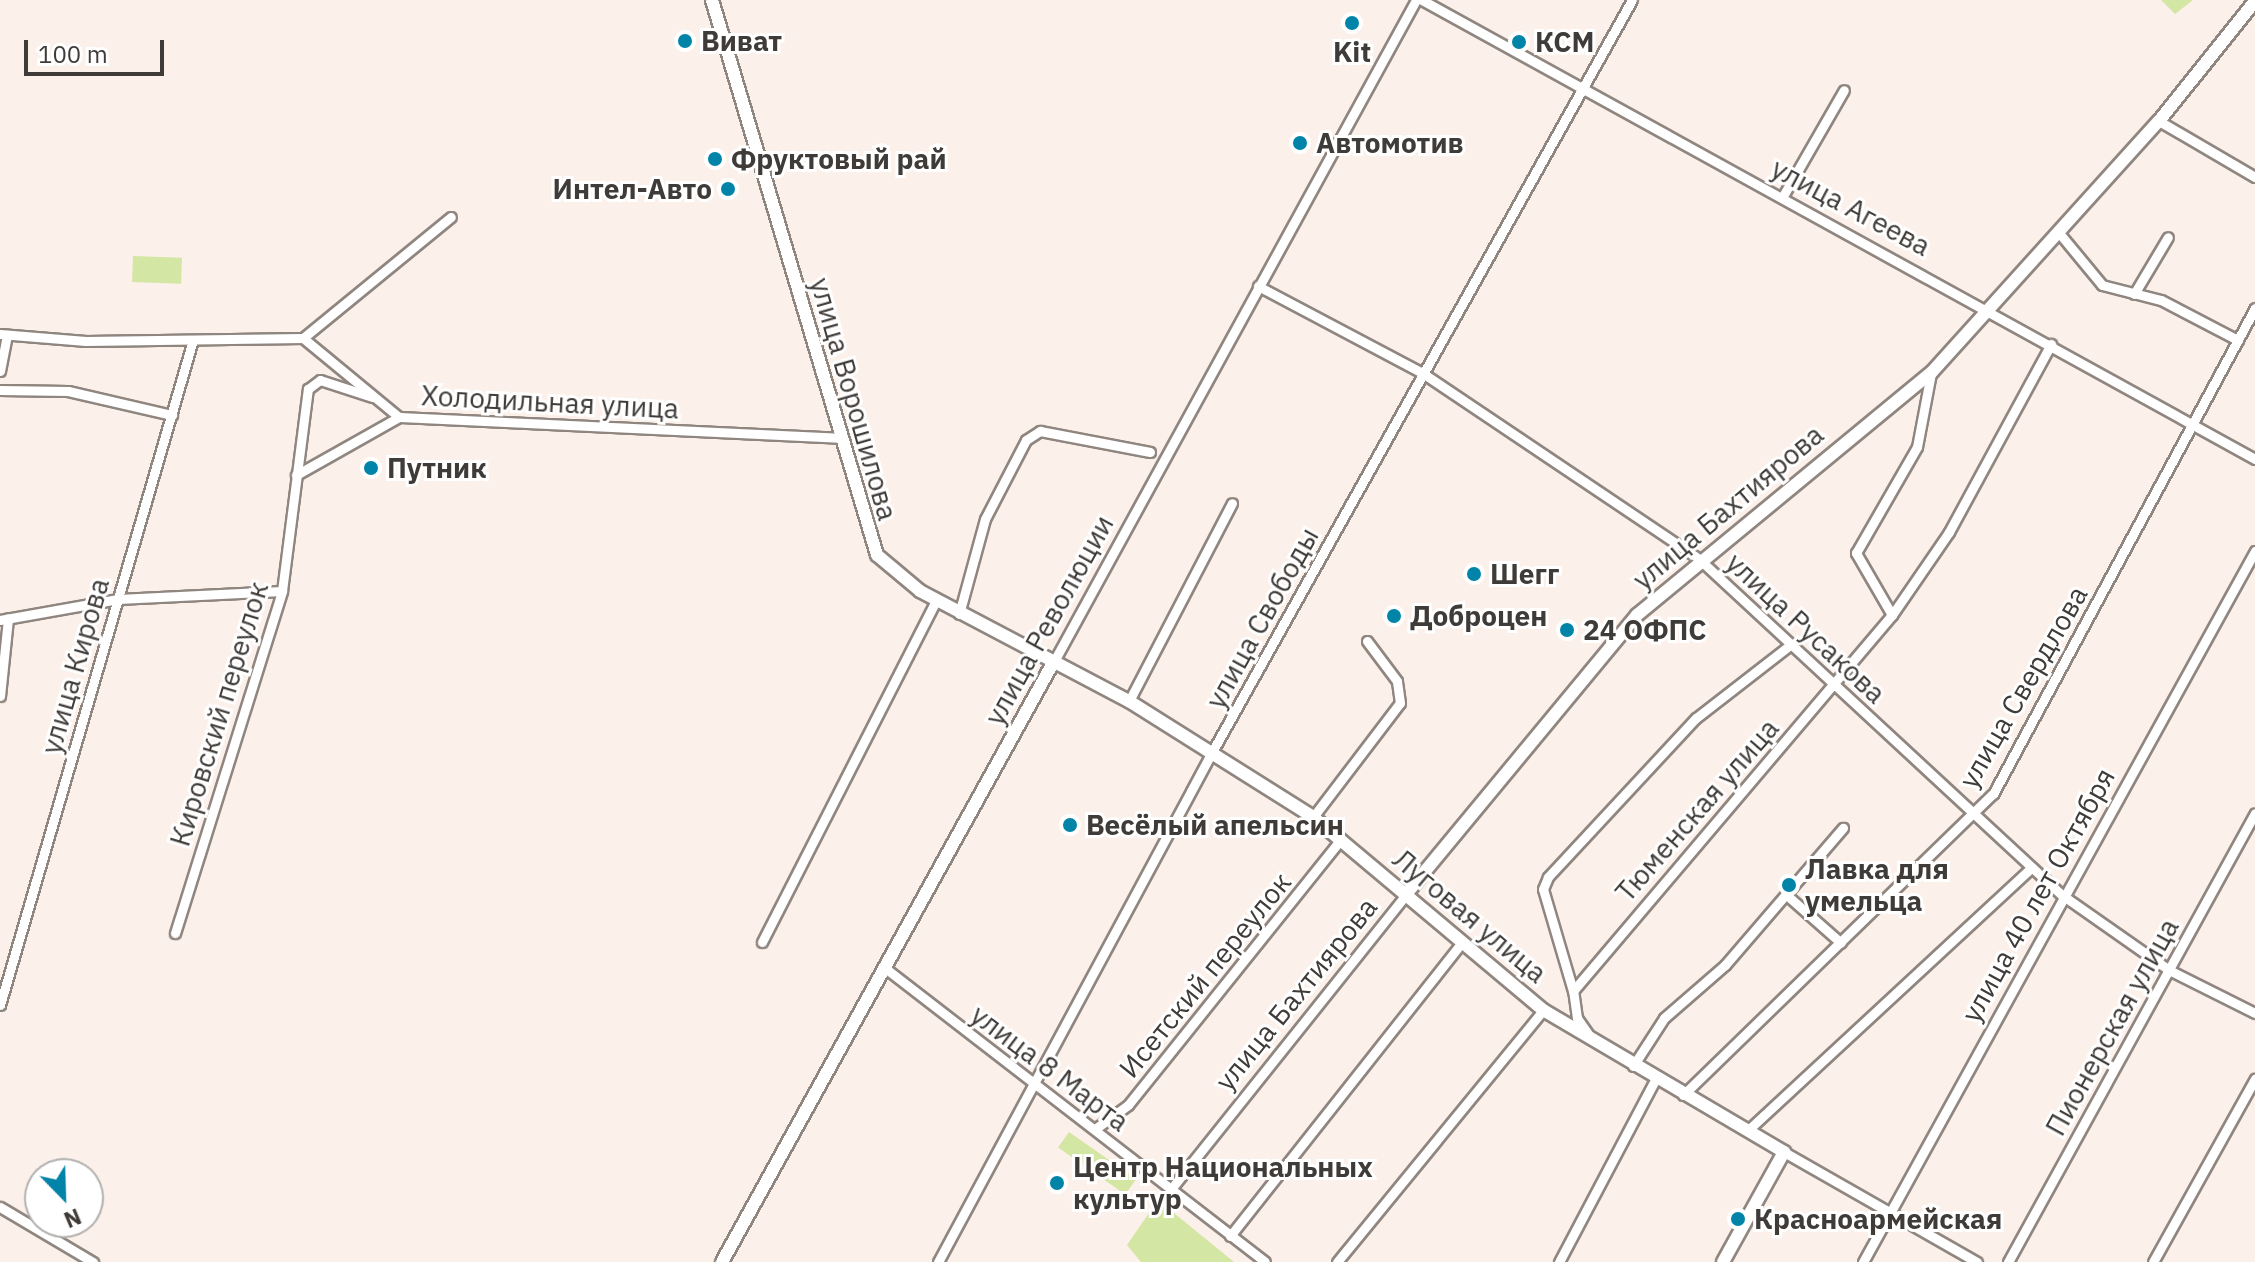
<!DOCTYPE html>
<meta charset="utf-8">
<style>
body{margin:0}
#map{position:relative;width:2255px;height:1262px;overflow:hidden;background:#fcf0ea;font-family:"IBM Plex Sans",sans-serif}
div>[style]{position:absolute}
.green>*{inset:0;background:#d3e6a3;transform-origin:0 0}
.roads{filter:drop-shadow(2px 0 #908680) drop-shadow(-2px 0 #908680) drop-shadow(0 2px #908680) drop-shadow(0 -2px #908680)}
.minor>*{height:9px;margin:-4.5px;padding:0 4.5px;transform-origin:4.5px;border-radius:4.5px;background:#fff}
.major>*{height:12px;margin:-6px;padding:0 6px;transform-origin:6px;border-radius:6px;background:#fff}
.dots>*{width:22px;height:22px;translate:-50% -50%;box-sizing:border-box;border:4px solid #fff;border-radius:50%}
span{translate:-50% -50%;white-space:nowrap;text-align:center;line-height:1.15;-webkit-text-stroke:6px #fff;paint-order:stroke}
.poi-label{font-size:28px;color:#3f3b38;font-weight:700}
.left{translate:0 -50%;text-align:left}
.right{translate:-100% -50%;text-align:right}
.street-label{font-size:28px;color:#3f3b38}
.north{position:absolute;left:24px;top:1158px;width:80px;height:80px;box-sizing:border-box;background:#fff;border:2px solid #b2b1af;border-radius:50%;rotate:157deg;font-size:22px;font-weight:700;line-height:32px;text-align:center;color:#3f3b38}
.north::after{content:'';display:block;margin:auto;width:28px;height:36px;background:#0184a7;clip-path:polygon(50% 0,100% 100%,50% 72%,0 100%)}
.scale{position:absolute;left:24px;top:40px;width:140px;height:36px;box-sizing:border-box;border:4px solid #3f3b38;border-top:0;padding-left:10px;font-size:24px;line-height:28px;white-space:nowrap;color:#3f3b38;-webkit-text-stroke:6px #fff;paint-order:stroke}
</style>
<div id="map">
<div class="green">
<i style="clip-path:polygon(2161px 0,2193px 0,2175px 14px)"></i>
<i style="left:133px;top:256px;width:49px;height:26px;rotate:2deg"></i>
<i style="left:1069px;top:1132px;width:82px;height:19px;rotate:35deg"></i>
<i style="clip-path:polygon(1158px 1200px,1234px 1262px,1141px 1262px,1127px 1245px)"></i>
</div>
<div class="roads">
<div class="minor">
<i style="left:1422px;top:0;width:951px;rotate:28.86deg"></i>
<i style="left:2159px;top:121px;width:111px;rotate:30.3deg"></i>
<i style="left:1783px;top:196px;width:122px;rotate:-60.1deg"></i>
<i style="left:2060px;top:234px;width:66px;rotate:50.5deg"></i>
<i style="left:2102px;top:285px;width:61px;rotate:14.3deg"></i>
<i style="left:2161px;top:300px;width:87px;rotate:27.5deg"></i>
<i style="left:1258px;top:286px;width:188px;rotate:27.9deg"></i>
<i style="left:1424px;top:374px;width:331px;rotate:33.9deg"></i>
<i style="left:1699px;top:559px;width:495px;rotate:42.8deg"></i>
<i style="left:2062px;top:895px;width:131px;rotate:35deg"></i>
<i style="left:2169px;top:970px;width:96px;rotate:26.6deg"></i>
<i style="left:2134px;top:294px;width:66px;rotate:-59.2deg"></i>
<i style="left:0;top:334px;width:86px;rotate:4.7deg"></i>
<i style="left:86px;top:341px;width:217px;rotate:-0.8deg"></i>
<i style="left:303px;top:338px;width:124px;rotate:39.5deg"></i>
<i style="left:399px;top:417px;width:441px;rotate:2.7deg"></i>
<i style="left:303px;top:338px;width:191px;rotate:-39.3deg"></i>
<i style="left:0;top:371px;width:37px;rotate:-79deg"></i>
<i style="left:0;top:390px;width:68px;rotate:0.8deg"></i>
<i style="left:68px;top:391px;width:107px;rotate:13deg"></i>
<i style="left:296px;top:475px;width:118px;rotate:-29.4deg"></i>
<i style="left:959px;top:614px;width:98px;rotate:-74.7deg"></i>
<i style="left:985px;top:519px;width:89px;rotate:-62.6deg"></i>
<i style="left:1026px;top:440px;width:17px;rotate:-33deg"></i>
<i style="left:1040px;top:431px;width:112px;rotate:10.8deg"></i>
<i style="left:1892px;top:615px;width:101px;rotate:-55.5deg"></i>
<i style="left:1949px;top:532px;width:214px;rotate:-61.5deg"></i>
<i style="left:0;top:620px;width:120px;rotate:-10.1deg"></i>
<i style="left:118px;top:599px;width:164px;rotate:-2.8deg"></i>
<i style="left:1053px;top:663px;width:756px;rotate:-61.3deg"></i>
<i style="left:0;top:696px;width:78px;rotate:-84.1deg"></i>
<i style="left:1129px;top:701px;width:223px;rotate:-62.5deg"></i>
<i style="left:1313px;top:817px;width:143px;rotate:-52.7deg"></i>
<i style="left:1400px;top:703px;width:22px;rotate:-98deg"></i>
<i style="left:1397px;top:681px;width:50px;rotate:-126.9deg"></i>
<i style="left:1789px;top:897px;width:69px;rotate:41.5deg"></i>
<i style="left:175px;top:933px;width:358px;rotate:-72.6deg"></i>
<i style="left:282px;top:591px;width:204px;rotate:-82.7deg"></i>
<i style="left:308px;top:389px;width:15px;rotate:-37deg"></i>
<i style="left:320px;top:380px;width:55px;rotate:18.1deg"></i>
<i style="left:762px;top:942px;width:384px;rotate:-63deg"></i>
<i style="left:885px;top:968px;width:480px;rotate:37.7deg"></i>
<i style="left:1573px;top:991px;width:106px;rotate:-106.4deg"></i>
<i style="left:1543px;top:889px;width:13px;rotate:-67deg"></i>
<i style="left:1548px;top:877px;width:217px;rotate:-47.1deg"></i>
<i style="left:1696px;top:718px;width:119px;rotate:-37.8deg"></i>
<i style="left:0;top:1005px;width:692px;rotate:-73.82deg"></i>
<i style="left:1591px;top:1038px;width:24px;rotate:-125deg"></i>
<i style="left:1577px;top:1018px;width:27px;rotate:-98deg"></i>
<i style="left:1573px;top:991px;width:493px;rotate:-49.7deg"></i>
<i style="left:1892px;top:615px;width:72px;rotate:-120.1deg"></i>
<i style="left:1856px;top:553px;width:122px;rotate:-60.1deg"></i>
<i style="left:1917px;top:447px;width:75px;rotate:-79.3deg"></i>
<i style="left:1633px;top:1066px;width:57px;rotate:-57.1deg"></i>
<i style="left:1664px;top:1018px;width:81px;rotate:-41deg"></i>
<i style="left:1725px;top:965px;width:181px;rotate:-49.3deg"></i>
<i style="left:1683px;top:1095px;width:432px;rotate:-44.2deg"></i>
<i style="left:1993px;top:794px;width:552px;rotate:-61.67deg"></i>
<i style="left:1095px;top:1129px;width:41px;rotate:-36deg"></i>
<i style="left:1128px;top:1105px;width:341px;rotate:-51.3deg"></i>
<i style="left:1747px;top:1131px;width:388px;rotate:-42.8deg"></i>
<i style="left:1784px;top:1152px;width:222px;rotate:29.7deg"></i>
<i style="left:1171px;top:1189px;width:379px;rotate:-51.4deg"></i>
<i style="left:0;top:1207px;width:108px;rotate:30.6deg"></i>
<i style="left:1230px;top:1236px;width:375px;rotate:-51.7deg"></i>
<i style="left:938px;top:1262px;width:579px;rotate:-61.75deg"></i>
<i style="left:1212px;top:752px;width:861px;rotate:-60.82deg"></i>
<i style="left:1337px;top:1262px;width:325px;rotate:-50.7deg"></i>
<i style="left:1559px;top:1262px;width:206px;rotate:-62.2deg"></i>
<i style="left:1863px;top:1262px;width:812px;rotate:-61.13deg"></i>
<i style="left:2008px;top:1262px;width:512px;rotate:-61.18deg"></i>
<i style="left:2153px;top:1262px;width:210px;rotate:-60.9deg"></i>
</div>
<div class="major">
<i style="left:712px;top:0;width:579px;rotate:73.44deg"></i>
<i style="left:877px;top:555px;width:56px;rotate:39.9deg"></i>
<i style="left:920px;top:591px;width:236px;rotate:27.8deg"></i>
<i style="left:1129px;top:701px;width:218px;rotate:32.2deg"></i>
<i style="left:1313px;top:817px;width:300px;rotate:40deg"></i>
<i style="left:1543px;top:1010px;width:280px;rotate:30.5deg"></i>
<i style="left:1784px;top:1152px;width:126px;rotate:119deg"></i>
<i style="left:1407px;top:893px;width:361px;rotate:-50.4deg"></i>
<i style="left:1637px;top:615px;width:381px;rotate:-39.5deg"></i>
<i style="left:1931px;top:373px;width:340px;rotate:-47.9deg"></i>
<i style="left:2159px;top:121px;width:154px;rotate:-51.3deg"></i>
<i style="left:722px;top:1262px;width:684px;rotate:-61.08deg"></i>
</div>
</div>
<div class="dots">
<i style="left:1352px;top:23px;background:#0184a7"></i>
<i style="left:685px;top:41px;background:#0184a7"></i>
<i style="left:1519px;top:42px;background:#0184a7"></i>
<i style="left:1300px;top:143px;background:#0184a7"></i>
<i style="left:715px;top:159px;background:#0184a7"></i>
<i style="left:728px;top:189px;background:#0184a7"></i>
<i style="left:371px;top:468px;background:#0184a7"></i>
<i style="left:1474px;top:574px;background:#0184a7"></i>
<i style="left:1394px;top:616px;background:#0184a7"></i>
<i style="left:1567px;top:630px;background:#0184a7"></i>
<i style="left:1070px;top:825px;background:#0184a7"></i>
<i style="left:1789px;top:885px;background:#0184a7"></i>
<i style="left:1057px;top:1183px;background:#0184a7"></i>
<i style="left:1738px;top:1219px;background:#0184a7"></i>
</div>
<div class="poi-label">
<span class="left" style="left:701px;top:41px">Виват</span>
<span class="left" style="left:1535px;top:42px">КСМ</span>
<span style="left:1352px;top:52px">Kit</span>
<span class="left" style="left:1316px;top:143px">Автомотив</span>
<span class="left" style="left:731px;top:159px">Фруктовый рай</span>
<span class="right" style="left:712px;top:189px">Интел-Авто</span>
<span class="left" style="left:387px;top:468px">Путник</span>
<span class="left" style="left:1490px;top:574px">Шегг</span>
<span class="left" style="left:1410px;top:616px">Доброцен</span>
<span class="left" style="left:1583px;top:630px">24 ОФПС</span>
<span class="left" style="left:1086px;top:825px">Весёлый апельсин</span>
<span class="left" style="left:1805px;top:885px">Лавка для<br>умельца</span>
<span class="left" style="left:1073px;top:1183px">Центр Национальных<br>культур</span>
<span class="left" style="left:1754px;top:1219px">Красноармейская</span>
</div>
<div class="street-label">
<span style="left:1851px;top:207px;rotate:28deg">улица Агеева</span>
<span style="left:854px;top:399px;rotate:74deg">улица Ворошилова</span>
<span style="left:550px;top:402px;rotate:3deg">Холодильная улица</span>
<span style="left:1728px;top:507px;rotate:-40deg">улица Бахтиярова</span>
<span style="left:1262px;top:618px;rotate:-61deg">улица Свободы</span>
<span style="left:1049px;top:620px;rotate:-61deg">улица Революции</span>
<span style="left:1806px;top:628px;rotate:43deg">улица Русакова</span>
<span style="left:75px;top:666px;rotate:-74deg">улица Кирова</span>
<span style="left:2023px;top:687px;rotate:-60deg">улица Свердлова</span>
<span style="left:219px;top:714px;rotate:-73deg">Кировский переулок</span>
<span style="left:1697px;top:810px;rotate:-49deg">Тюменская улица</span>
<span style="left:2038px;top:895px;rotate:-61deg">улица 40 лет Октября</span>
<span style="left:1470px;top:916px;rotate:40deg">Луговая улица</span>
<span style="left:1205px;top:975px;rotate:-51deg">Исетский переулок</span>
<span style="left:1296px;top:994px;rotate:-51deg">улица Бахтиярова</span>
<span style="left:2112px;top:1027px;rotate:-61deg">Пионерская улица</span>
<span style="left:1050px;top:1068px;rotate:37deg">улица 8 Марта</span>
</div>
<div class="north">N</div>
<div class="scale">100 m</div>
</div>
